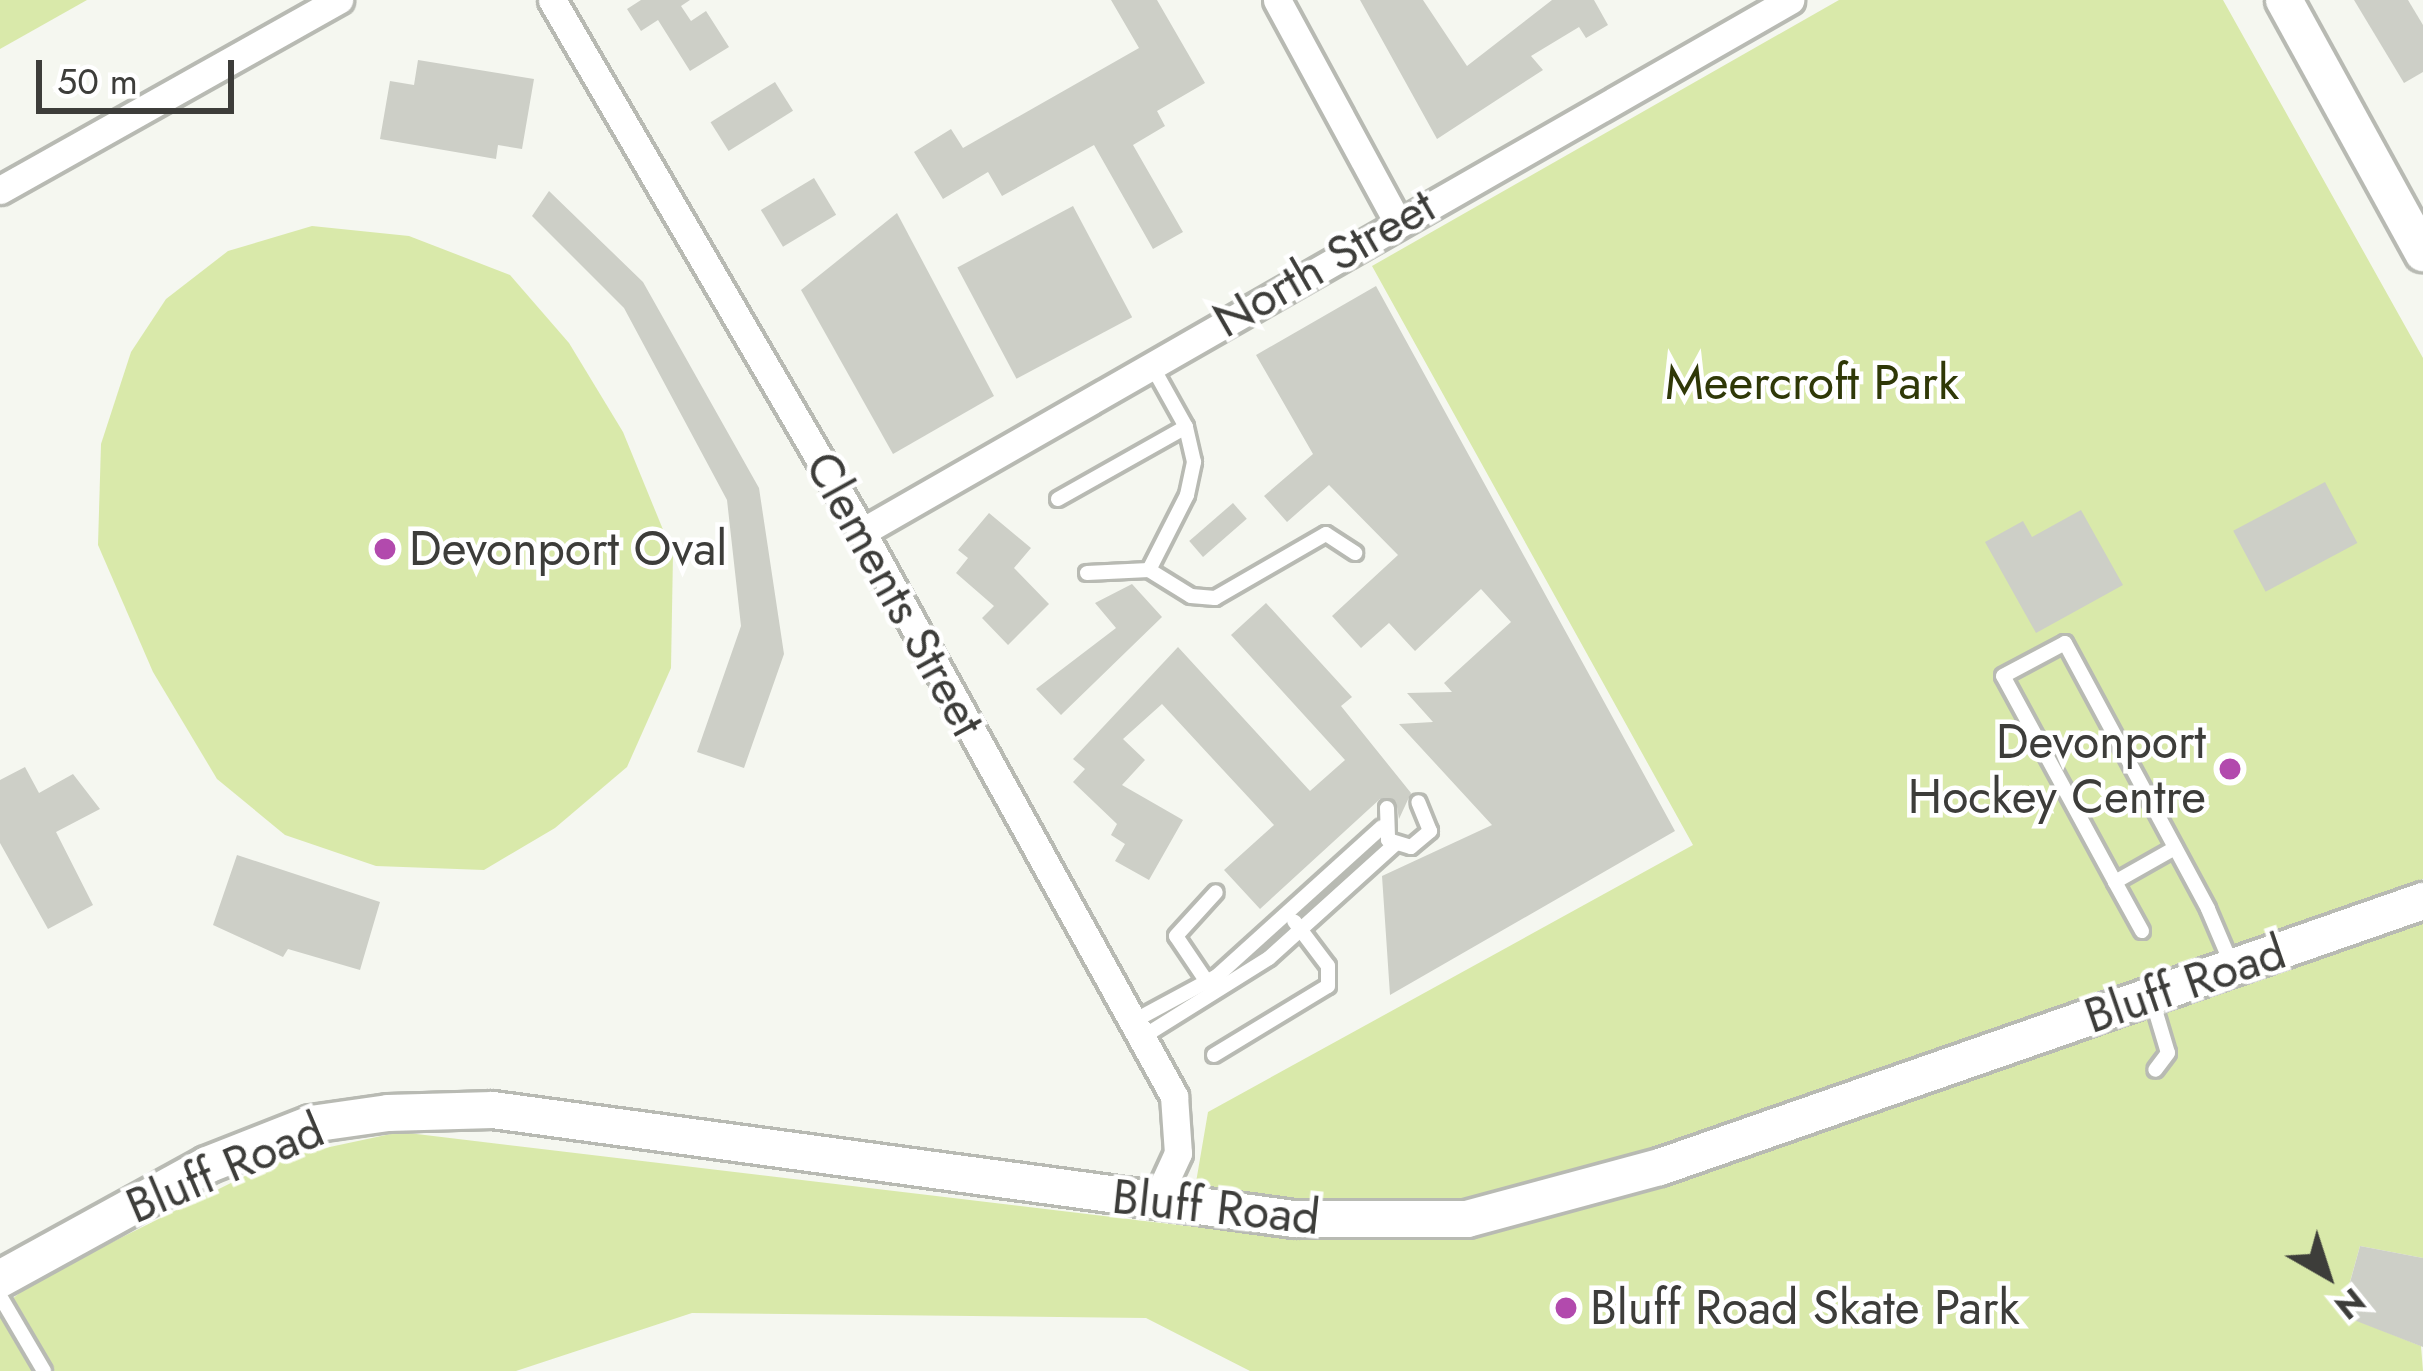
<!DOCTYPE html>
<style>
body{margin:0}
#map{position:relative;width:2423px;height:1371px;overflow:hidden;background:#f5f7f0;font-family:Jost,sans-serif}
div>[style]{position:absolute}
.green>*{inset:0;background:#d9e9aa}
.building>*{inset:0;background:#cdcfc7;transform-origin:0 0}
.roads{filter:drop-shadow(3px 0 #b8bab3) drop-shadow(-3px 0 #b8bab3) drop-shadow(0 3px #b8bab3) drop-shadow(0 -3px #b8bab3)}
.service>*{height:14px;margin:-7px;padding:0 7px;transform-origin:7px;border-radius:7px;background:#fff}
.minor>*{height:27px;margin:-13.5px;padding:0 13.5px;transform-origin:13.5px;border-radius:13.5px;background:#fff}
.tertiary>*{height:36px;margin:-18px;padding:0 18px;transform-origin:18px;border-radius:18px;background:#fff}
.dots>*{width:33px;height:33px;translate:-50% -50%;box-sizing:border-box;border:6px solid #fff;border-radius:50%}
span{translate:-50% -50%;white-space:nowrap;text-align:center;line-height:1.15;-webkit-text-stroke:9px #fff;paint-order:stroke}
.street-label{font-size:48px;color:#3d3d3a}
.park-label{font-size:48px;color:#2f3807}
.poi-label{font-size:48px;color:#3d3d3a}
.left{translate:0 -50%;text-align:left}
.right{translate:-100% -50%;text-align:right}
.north{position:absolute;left:2267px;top:1215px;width:120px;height:120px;-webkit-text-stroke:9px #fff;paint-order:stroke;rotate:141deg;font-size:33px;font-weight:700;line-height:48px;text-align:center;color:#3d3d3a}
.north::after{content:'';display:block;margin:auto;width:42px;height:54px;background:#3d3d3a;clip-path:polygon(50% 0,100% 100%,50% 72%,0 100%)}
.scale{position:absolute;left:36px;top:60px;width:198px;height:54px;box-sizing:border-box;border:6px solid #3d3d3a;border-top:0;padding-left:15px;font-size:36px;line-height:42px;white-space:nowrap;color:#3d3d3a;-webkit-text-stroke:9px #fff;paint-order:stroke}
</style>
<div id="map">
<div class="green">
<div style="clip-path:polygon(0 0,87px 0,0 49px)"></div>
<div style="clip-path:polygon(1839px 0,2223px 0,2423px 358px,2423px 879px,1471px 1216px,1194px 1194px,1208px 1112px,1693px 845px,1372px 266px)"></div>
<div style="clip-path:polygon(312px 226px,409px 236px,510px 275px,569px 343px,623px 432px,673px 554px,671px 668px,627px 767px,555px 828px,484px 870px,376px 866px,285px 835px,217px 779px,153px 672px,98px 545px,101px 444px,131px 352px,166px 299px,228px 251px)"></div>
<div style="clip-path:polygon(2423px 921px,2423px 1258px,2360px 1246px,2341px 1314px,2421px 1346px,2423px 1371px,1250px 1371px,1146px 1318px,692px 1313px,516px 1371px,0 1371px,0 1309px,34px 1281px,283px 1157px,400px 1132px,1187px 1226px,1457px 1240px)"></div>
</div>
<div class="building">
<div style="clip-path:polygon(641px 0,690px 0,681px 6px,691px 21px,706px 11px,729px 47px,690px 71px,658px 20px,641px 31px,627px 9px)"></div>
<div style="clip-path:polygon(1111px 0,1157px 0,1205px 83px,1157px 111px,1165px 126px,1133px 145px,1183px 232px,1153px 249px,1094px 145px,1002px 196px,988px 172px,943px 199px,914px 152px,951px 129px,963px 148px,1139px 48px)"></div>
<div style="clip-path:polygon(1360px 0,1423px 0,1467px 66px,1552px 0,1594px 0,1608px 25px,1586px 38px,1579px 27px,1531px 56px,1543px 70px,1437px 139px)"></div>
<div style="clip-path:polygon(2354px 0,2408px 0,2423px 25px,2423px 72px,2404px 83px)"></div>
<div style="clip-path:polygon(418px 60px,534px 79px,522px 149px,498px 145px,496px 159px,380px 139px,390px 81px,414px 85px)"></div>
<div style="left:775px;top:82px;width:34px;height:76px;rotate:58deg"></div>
<div style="left:814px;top:178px;width:43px;height:62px;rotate:59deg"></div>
<div style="clip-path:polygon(549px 191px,643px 282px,759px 488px,784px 654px,744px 768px,697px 752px,741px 626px,727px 500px,624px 308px,532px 216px)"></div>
<div style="left:1073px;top:206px;width:126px;height:131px;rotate:62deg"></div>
<div style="clip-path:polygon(897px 213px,994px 396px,893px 454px,801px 290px)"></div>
<div style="clip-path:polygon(1376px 286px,1675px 831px,1390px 995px,1382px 876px,1492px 825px,1399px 724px,1433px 722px,1407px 693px,1452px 692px,1444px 683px,1511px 622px,1481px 589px,1415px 651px,1389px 623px,1361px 648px,1332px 616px,1398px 555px,1329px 485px,1287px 522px,1264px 496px,1313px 454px,1256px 355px)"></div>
<div style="left:2325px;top:482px;width:69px;height:104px;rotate:62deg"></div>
<div style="left:1233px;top:503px;width:21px;height:58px;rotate:49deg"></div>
<div style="clip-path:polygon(2081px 510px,2123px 585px,2036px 633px,1985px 542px,2023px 521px,2032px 537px)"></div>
<div style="clip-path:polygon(989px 513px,1031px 548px,1014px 568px,1049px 604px,1008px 645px,982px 618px,994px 606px,956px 573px,968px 558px,958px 550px)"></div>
<div style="clip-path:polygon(1132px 584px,1162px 617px,1061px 715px,1036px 689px,1116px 628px,1095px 603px)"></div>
<div style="clip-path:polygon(1266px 603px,1352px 697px,1341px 706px,1411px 793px,1399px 819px,1396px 801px,1380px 799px,1260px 909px,1224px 870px,1274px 825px,1162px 704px,1123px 739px,1145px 760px,1122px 785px,1183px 820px,1149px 880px,1115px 861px,1125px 844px,1111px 835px,1117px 824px,1073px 782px,1085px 769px,1073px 759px,1178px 647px,1310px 791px,1345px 760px,1231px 635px)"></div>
<div style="clip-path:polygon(25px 767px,39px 793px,73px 774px,100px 809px,56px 832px,93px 905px,48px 929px,0 843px,0 780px)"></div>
<div style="clip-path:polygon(237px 855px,380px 902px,360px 970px,288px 949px,283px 957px,213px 925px)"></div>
<div style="clip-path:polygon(2360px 1246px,2423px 1258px,2423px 1347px,2341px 1315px)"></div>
</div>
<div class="roads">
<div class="service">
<div style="left:1058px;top:499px;width:147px;rotate:-29.4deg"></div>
<div style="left:1186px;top:427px;width:72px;rotate:-119.1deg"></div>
<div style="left:1149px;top:570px;width:49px;rotate:31.8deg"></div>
<div style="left:1191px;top:596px;width:24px;rotate:5deg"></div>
<div style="left:1215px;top:598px;width:128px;rotate:-30deg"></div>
<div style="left:1326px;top:534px;width:35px;rotate:33deg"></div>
<div style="left:1087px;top:573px;width:62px;rotate:-2.8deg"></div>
<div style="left:1149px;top:570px;width:84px;rotate:-63.1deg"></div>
<div style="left:1187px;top:495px;width:34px;rotate:-78deg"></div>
<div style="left:1194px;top:462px;width:36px;rotate:-103deg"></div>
<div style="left:1387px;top:808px;width:32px;rotate:88deg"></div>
<div style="left:1388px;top:840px;width:24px;rotate:17deg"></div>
<div style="left:1411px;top:847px;width:25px;rotate:-40deg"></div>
<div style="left:1430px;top:831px;width:31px;rotate:-112deg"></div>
<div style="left:2175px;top:848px;width:69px;rotate:150.5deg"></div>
<div style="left:2115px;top:882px;width:234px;rotate:-118.5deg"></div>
<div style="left:2003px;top:676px;width:70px;rotate:-28deg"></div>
<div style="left:2065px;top:643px;width:302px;rotate:61.7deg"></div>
<div style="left:2208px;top:909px;width:59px;rotate:66.9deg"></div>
<div style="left:2115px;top:882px;width:56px;rotate:61.1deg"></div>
<div style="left:1207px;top:982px;width:55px;rotate:-124deg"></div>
<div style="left:1176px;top:936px;width:59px;rotate:-47.7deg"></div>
<div style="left:2151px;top:996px;width:59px;rotate:73.4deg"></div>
<div style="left:2168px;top:1053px;width:21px;rotate:127deg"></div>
<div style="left:1132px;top:1022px;width:97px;rotate:-28.4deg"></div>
<div style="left:1217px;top:976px;width:222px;rotate:-42.1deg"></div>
<div style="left:1141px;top:1038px;width:151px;rotate:-32deg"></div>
<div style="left:1269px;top:958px;width:169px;rotate:-42.1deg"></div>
<div style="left:1214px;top:1055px;width:133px;rotate:-31.2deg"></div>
<div style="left:1328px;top:986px;width:20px;rotate:-90deg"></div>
<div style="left:1328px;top:966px;width:56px;rotate:-127.1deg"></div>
<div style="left:0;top:1296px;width:87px;rotate:59.6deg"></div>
</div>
<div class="minor">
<div style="left:552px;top:0;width:616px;rotate:59.77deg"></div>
<div style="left:862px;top:532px;width:645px;rotate:61.05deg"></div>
<div style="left:1174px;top:1096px;width:57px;rotate:86deg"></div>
<div style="left:1178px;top:1153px;width:55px;rotate:114.7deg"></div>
<div style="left:1277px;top:0;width:251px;rotate:61.5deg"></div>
<div style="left:0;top:190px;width:389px;rotate:-29.3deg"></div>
<div style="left:862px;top:532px;width:1070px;rotate:-29.82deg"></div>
</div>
<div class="tertiary">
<div style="left:2284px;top:0;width:289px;rotate:61.2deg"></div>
<div style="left:0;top:1279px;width:236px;rotate:-28.8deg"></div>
<div style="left:207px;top:1165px;width:112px;rotate:-21.5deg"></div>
<div style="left:311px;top:1124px;width:78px;rotate:-8.1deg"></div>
<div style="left:388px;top:1113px;width:105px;rotate:-1.6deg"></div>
<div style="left:493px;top:1110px;width:808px;rotate:7.75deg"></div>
<div style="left:1294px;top:1219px;width:173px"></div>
<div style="left:1467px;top:1219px;width:200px;rotate:-15.1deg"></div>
<div style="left:1660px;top:1167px;width:808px;rotate:-19.22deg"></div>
</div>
</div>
<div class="dots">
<div style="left:385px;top:549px;background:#b24aad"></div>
<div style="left:2230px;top:769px;background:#b24aad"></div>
<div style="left:1566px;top:1308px;background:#b24aad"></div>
</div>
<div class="street-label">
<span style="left:1324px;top:263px;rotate:-30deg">North Street</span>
<span style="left:895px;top:594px;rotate:61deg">Clements Street</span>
<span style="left:2185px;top:984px;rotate:-19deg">Bluff Road</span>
<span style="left:225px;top:1168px;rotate:-23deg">Bluff Road</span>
<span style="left:1216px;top:1207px;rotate:6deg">Bluff Road</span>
</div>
<div class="park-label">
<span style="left:1812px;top:383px">Meercroft Park</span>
</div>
<div class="poi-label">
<span class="left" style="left:409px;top:549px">Devonport Oval</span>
<span class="right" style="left:2206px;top:769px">Devonport<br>Hockey Centre</span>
<span class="left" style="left:1590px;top:1308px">Bluff Road Skate Park</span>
</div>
<div class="north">N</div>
<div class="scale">50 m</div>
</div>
